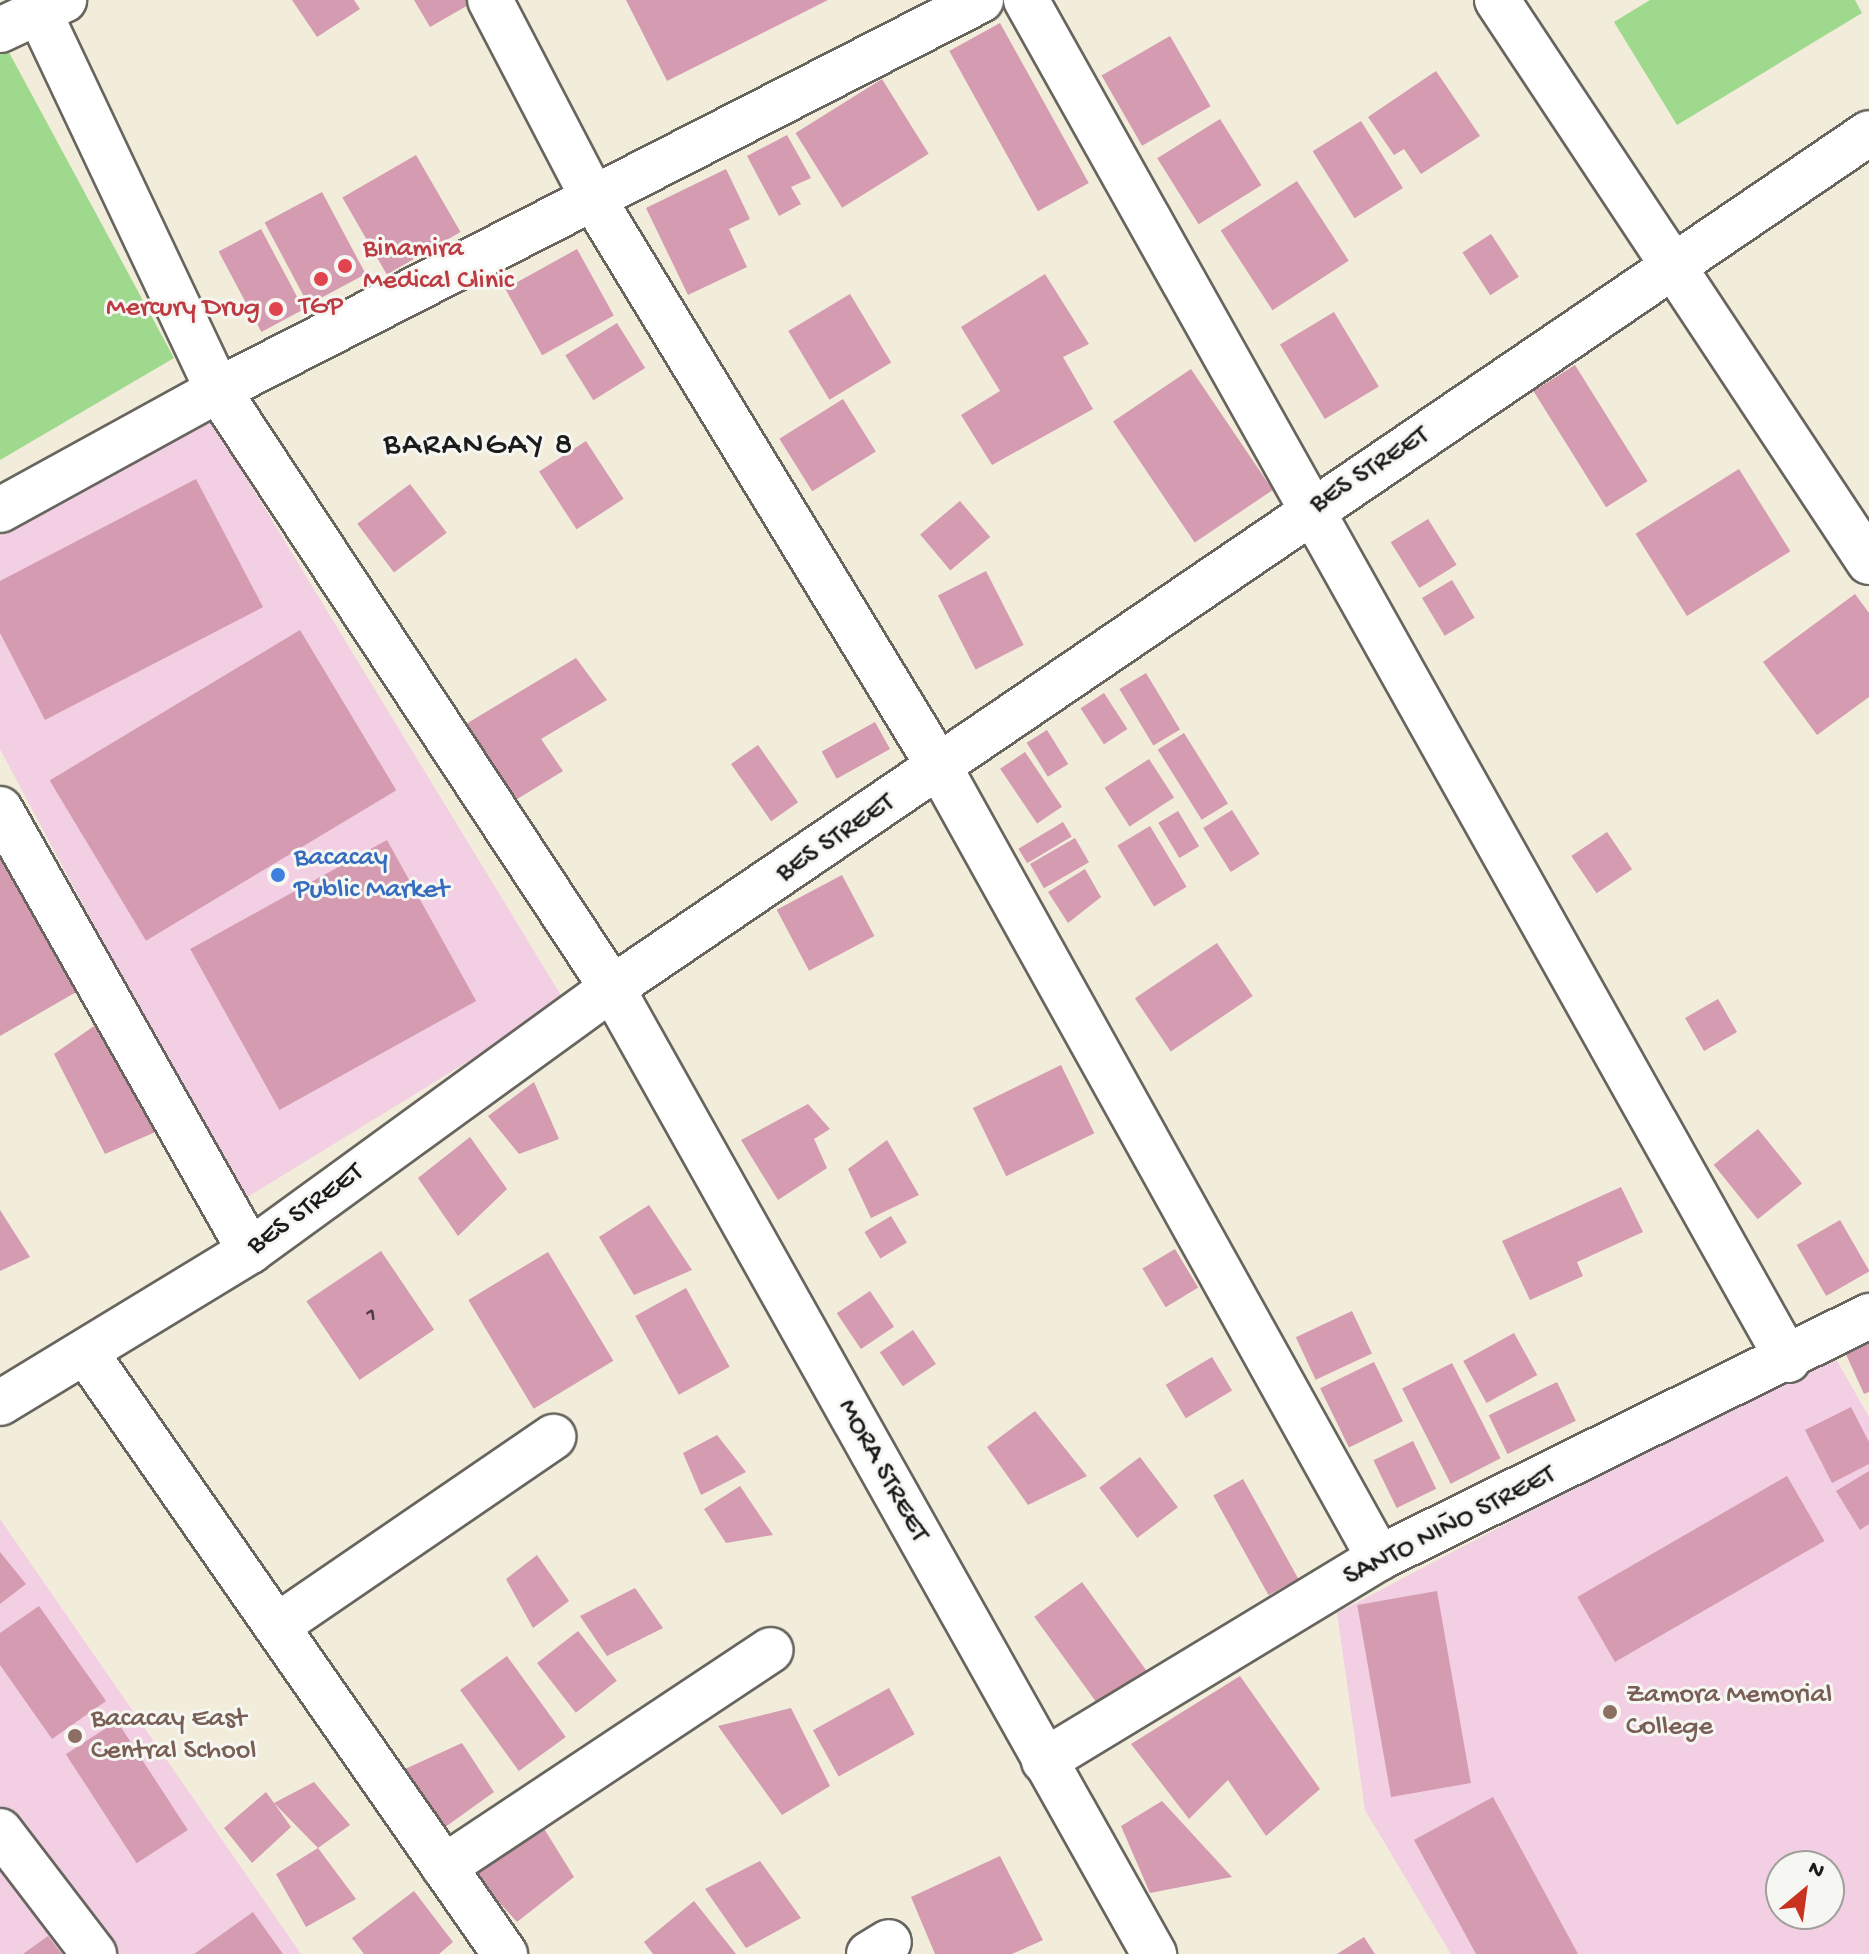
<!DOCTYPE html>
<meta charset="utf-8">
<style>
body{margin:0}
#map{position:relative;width:1869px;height:1954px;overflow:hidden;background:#f2ecda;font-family:"Gochi Hand",sans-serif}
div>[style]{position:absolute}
.built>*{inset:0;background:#f2cfe2}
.green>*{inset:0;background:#9ed98d}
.building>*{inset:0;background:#d49bb1;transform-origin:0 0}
.roads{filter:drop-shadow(2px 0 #67655e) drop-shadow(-2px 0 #67655e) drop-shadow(0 2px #67655e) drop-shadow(0 -2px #67655e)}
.minor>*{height:44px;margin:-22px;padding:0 22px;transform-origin:22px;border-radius:22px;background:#fff}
.dots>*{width:22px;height:22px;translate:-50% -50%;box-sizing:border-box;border:4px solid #f6f6f2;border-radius:50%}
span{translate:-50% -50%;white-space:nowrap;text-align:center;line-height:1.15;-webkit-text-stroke:6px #f6f6f2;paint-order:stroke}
.number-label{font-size:24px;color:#4a3c41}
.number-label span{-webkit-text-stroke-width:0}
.health-label{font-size:28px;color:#be3a42}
.left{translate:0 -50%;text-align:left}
.right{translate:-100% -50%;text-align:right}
.street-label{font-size:28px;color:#1c1c1c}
.shop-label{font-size:28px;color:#366cbe}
.education-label{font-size:28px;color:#785e54}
.quarter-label{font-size:32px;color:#1c1c1c;letter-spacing:2px}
.north{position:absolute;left:1765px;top:1850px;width:80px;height:80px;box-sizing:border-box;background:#f6f6f2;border:2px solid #9f9f9c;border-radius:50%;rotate:29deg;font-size:22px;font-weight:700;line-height:32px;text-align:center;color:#1c1c1c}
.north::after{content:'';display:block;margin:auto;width:28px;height:36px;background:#c8321e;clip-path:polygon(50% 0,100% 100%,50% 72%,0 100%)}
</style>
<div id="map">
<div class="built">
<div style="clip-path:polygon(211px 420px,565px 1002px,241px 1201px,0 749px,0 535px)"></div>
<div style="clip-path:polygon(evenodd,1832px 1352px,1869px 1417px,1869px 1954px,1451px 1954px,1365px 1810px,1337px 1613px,1832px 1352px,1781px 1866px,1829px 1866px,1829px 1914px,1781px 1914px,1781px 1866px)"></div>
<div style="clip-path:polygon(0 1519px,301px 1954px,0 1954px)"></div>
</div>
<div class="green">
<div style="clip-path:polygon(1650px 0,1855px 0,1862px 13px,1677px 125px,1614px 22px)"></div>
<div style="clip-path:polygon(5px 45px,174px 358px,0 460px,0 48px)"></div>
</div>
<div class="building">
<div style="clip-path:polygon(292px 0,354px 0,360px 9px,317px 37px)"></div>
<div style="clip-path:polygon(414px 0,477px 0,430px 27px)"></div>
<div style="clip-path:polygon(626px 0,828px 0,667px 81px)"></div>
<div style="left:1000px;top:23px;width:183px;height:58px;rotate:61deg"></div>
<div style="left:1170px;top:36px;width:81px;height:79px;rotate:60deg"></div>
<div style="clip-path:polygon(1436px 71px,1480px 136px,1421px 174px,1404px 149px,1394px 155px,1368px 117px)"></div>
<div style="left:882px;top:79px;width:88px;height:102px;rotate:58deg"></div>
<div style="left:1220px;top:119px;width:78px;height:74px;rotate:58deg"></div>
<div style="left:1361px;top:121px;width:79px;height:57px;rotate:58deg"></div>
<div style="clip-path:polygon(787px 135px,811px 178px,791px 187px,801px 204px,779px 216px,747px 156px)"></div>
<div style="left:416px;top:155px;width:89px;height:85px;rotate:60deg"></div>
<div style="clip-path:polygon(726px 169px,750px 219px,729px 229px,747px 267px,688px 295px,646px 208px)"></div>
<div style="left:1297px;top:181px;width:95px;height:91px;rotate:57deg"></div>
<div style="left:322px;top:192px;width:93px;height:65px;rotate:62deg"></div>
<div style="left:261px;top:229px;width:91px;height:48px;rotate:62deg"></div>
<div style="left:1491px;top:234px;width:51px;height:34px;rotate:57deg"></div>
<div style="left:577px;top:249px;width:76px;height:82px;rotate:61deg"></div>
<div style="clip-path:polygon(1045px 274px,1089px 344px,1063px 357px,1093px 409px,992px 465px,961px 415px,1000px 391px,961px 327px)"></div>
<div style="left:850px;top:294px;width:80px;height:72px;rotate:59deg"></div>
<div style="left:1334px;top:312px;width:87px;height:63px;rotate:59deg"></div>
<div style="left:617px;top:323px;width:53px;height:61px;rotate:58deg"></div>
<div style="left:1575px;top:365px;width:137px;height:49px;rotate:58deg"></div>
<div style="left:1191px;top:369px;width:146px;height:94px;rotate:56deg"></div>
<div style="left:843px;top:399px;width:62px;height:75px;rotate:58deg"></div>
<div style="left:586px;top:441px;width:69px;height:56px;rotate:57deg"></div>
<div style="left:1739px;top:469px;width:97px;height:122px;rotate:58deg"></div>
<div style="clip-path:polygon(196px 479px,263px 607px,45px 720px,0 633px,0 581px)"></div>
<div style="left:410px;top:484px;width:61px;height:66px;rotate:53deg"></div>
<div style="left:960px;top:501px;width:47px;height:52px;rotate:50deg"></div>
<div style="left:1428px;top:519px;width:54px;height:44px;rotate:58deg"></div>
<div style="left:986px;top:571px;width:83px;height:54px;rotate:63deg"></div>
<div style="left:1452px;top:580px;width:44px;height:35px;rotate:59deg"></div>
<div style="clip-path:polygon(1855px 594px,1869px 613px,1869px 697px,1817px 735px,1763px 662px)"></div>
<div style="left:300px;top:630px;width:187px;height:292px;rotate:59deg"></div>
<div style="clip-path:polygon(576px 658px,607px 700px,541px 739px,563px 771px,514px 801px,466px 724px)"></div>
<div style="left:1146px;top:673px;width:66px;height:31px;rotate:59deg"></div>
<div style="left:1104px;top:693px;width:43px;height:28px;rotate:57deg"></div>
<div style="left:875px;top:722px;width:31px;height:61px;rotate:61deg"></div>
<div style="left:1047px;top:730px;width:40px;height:24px;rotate:58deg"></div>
<div style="left:1184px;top:733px;width:83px;height:31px;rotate:58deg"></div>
<div style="left:758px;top:745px;width:70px;height:33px;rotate:55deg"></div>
<div style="left:1025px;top:752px;width:66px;height:30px;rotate:56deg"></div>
<div style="left:1149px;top:759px;width:46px;height:53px;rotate:57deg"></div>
<div style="left:1232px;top:810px;width:52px;height:34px;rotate:58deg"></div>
<div style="left:1178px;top:811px;width:41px;height:23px;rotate:59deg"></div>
<div style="left:1063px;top:822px;width:17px;height:52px;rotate:59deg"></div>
<div style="left:1150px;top:826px;width:71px;height:38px;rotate:59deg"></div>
<div style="left:1607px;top:832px;width:45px;height:43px;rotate:56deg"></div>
<div style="left:1075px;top:838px;width:28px;height:52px;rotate:60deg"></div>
<div style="left:387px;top:840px;width:184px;height:225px;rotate:61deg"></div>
<div style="clip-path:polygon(0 853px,78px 991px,0 1036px)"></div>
<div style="clip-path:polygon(1085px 869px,1101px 897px,1068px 923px,1048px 892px)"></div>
<div style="left:842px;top:875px;width:69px;height:74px;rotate:62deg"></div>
<div style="left:1217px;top:943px;width:64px;height:99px;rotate:56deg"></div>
<div style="left:1718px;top:999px;width:38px;height:38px;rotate:60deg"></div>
<div style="clip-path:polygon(94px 1026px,160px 1130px,105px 1154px,54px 1054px)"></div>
<div style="left:1061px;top:1065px;width:76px;height:98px;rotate:64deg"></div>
<div style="clip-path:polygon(534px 1082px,559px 1139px,519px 1154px,488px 1116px)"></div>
<div style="clip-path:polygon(808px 1104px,830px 1129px,814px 1139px,827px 1168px,778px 1200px,741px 1140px)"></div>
<div style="left:1758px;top:1129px;width:70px;height:57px;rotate:51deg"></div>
<div style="clip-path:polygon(470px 1137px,507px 1189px,458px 1236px,418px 1178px)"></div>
<div style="clip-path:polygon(887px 1140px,919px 1195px,871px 1218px,848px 1169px)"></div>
<div style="clip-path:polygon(1621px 1187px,1643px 1232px,1577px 1262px,1583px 1276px,1530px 1300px,1502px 1241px)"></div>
<div style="clip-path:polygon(649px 1205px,692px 1270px,634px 1295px,599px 1237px)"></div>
<div style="clip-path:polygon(0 1210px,30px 1257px,0 1271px)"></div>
<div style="left:891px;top:1216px;width:31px;height:31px;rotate:59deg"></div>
<div style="left:1840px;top:1220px;width:59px;height:50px;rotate:60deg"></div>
<div style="left:1175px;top:1249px;width:45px;height:38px;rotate:59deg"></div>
<div style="left:381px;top:1251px;width:95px;height:90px;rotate:56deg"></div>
<div style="left:548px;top:1252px;width:127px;height:93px;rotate:59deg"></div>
<div style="left:686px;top:1288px;width:90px;height:58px;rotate:61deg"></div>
<div style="left:870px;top:1291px;width:43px;height:40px;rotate:56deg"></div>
<div style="left:1352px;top:1311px;width:47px;height:62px;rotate:65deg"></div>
<div style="clip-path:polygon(1869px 1328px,1869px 1392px,1864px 1394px,1840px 1341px)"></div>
<div style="left:913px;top:1330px;width:41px;height:40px;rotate:56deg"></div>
<div style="left:1514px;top:1333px;width:48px;height:58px;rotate:61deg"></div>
<div style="left:1212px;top:1357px;width:39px;height:54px;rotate:59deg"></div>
<div style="left:1374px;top:1362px;width:66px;height:60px;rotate:64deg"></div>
<div style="left:1452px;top:1363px;width:107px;height:56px;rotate:63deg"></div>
<div style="left:1557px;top:1382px;width:43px;height:76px;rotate:64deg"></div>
<div style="clip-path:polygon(1851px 1407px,1869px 1442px,1869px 1464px,1832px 1483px,1805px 1430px)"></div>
<div style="clip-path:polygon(1035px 1411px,1087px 1476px,1028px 1505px,987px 1447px)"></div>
<div style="clip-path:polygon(717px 1435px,746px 1472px,701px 1495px,683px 1453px)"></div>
<div style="left:1413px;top:1441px;width:53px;height:44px;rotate:64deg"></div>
<div style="left:1140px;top:1457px;width:63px;height:51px;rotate:53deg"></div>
<div style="clip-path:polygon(1869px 1471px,1869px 1524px,1860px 1530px,1836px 1491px)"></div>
<div style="left:1787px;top:1476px;width:75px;height:242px;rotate:60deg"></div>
<div style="left:1243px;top:1479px;width:114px;height:34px;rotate:61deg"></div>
<div style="clip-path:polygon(740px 1486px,773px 1535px,726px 1543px,704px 1509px)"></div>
<div style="clip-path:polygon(0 1552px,26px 1584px,0 1604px)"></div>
<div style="clip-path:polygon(537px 1555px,569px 1601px,533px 1628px,506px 1579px)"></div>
<div style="left:1082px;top:1582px;width:115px;height:59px;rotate:54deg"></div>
<div style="clip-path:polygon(635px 1588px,663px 1628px,607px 1656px,580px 1616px)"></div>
<div style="left:1437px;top:1591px;width:195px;height:81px;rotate:80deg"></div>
<div style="clip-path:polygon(39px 1606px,106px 1701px,52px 1739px,0 1665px,0 1633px)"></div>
<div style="left:578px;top:1631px;width:63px;height:52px;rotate:52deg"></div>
<div style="left:507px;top:1656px;width:100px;height:58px;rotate:54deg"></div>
<div style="clip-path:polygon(1240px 1676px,1320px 1789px,1266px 1836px,1228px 1780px,1189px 1819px,1131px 1744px)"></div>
<div style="left:889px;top:1688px;width:53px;height:87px;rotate:61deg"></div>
<div style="clip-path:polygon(791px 1708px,830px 1786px,782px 1815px,718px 1726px)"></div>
<div style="left:117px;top:1721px;width:130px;height:61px;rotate:57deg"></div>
<div style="clip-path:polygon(462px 1743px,494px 1792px,441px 1830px,405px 1769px)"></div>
<div style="clip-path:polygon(314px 1782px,350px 1825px,318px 1848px,356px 1899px,306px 1927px,276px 1874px,318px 1848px,274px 1803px,291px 1827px,252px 1863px,224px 1828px,266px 1792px,274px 1803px)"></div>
<div style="clip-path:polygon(1493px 1797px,1578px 1954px,1476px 1954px,1414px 1840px)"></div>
<div style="clip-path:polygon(1162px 1801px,1232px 1877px,1150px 1893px,1121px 1826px)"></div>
<div style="clip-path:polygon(543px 1827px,574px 1877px,517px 1922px,472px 1872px)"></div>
<div style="clip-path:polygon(1000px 1856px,1043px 1940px,1012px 1954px,935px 1954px,911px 1897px)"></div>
<div style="clip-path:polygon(760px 1861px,801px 1918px,746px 1948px,705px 1889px)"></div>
<div style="clip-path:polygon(414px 1891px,453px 1942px,439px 1954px,364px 1954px,352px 1938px)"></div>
<div style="clip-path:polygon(694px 1901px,736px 1954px,653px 1954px,644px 1942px)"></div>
<div style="clip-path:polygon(253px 1912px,283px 1954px,194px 1954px)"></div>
<div style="clip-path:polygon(48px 1936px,62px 1954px,23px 1954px)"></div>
<div style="clip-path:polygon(1364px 1937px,1375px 1954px,1337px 1954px)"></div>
</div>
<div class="roads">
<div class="minor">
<div style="left:490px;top:0;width:225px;rotate:62.5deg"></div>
<div style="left:594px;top:200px;width:667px;rotate:58.67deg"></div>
<div style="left:941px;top:770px;width:902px;rotate:60.93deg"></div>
<div style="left:1026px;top:0;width:1559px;rotate:60.74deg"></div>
<div style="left:1497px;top:0;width:674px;rotate:56.5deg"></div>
<div style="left:39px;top:12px;width:418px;rotate:64.7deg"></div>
<div style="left:218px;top:390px;width:716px;rotate:56.62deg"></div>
<div style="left:612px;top:988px;width:1108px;rotate:60.7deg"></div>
<div style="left:0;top:30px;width:71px;rotate:-25.1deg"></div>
<div style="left:0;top:510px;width:249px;rotate:-28.8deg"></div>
<div style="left:218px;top:390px;width:857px;rotate:-27.07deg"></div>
<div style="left:0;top:809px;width:508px;rotate:60.51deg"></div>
<div style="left:86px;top:1353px;width:733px;rotate:55.12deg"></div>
<div style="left:0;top:1403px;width:293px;rotate:-31.3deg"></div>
<div style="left:250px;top:1251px;width:447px;rotate:-36deg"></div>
<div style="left:612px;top:988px;width:1520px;rotate:-34.22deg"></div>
<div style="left:277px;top:1626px;width:335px;rotate:-34.4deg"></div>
<div style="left:1044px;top:1761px;width:392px;rotate:-31.2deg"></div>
<div style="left:1379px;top:1558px;width:547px;rotate:-26.28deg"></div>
<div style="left:0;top:1831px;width:155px;rotate:52.6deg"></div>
<div style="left:444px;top:1867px;width:392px;rotate:-33.6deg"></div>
<div style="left:869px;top:1954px;width:23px;rotate:-31deg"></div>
</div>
</div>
<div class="dots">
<div style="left:345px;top:266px;background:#e0444e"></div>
<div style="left:321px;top:279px;background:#e0444e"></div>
<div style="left:276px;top:309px;background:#e0444e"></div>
<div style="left:278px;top:875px;background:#3f7fe0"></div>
<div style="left:1610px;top:1712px;background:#8d6e63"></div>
<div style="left:75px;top:1736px;background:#8d6e63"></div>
</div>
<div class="number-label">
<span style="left:371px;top:1316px">1</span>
</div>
<div class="health-label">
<span class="left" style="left:363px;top:266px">Binamira<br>Medical Clinic</span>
<span style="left:321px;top:308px">TGP</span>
<span class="right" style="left:260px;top:309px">Mercury Drug</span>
</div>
<div class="street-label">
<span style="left:1370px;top:471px;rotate:-33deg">BES STREET</span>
<span style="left:836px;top:839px;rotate:-34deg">BES STREET</span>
<span style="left:306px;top:1210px;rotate:-36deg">BES STREET</span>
<span style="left:882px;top:1471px;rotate:61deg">MORA STREET</span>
<span style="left:1450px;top:1527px;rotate:-27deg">SANTO NIÑO STREET</span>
</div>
<div class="shop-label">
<span class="left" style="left:294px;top:875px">Bacacay<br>Public Market</span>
</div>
<div class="education-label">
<span class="left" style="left:1626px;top:1712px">Zamora Memorial<br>College</span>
<span class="left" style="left:91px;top:1736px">Bacacay East<br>Central School</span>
</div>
<div class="quarter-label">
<span style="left:479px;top:446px">BARANGAY 8</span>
</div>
<div class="north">N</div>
</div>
